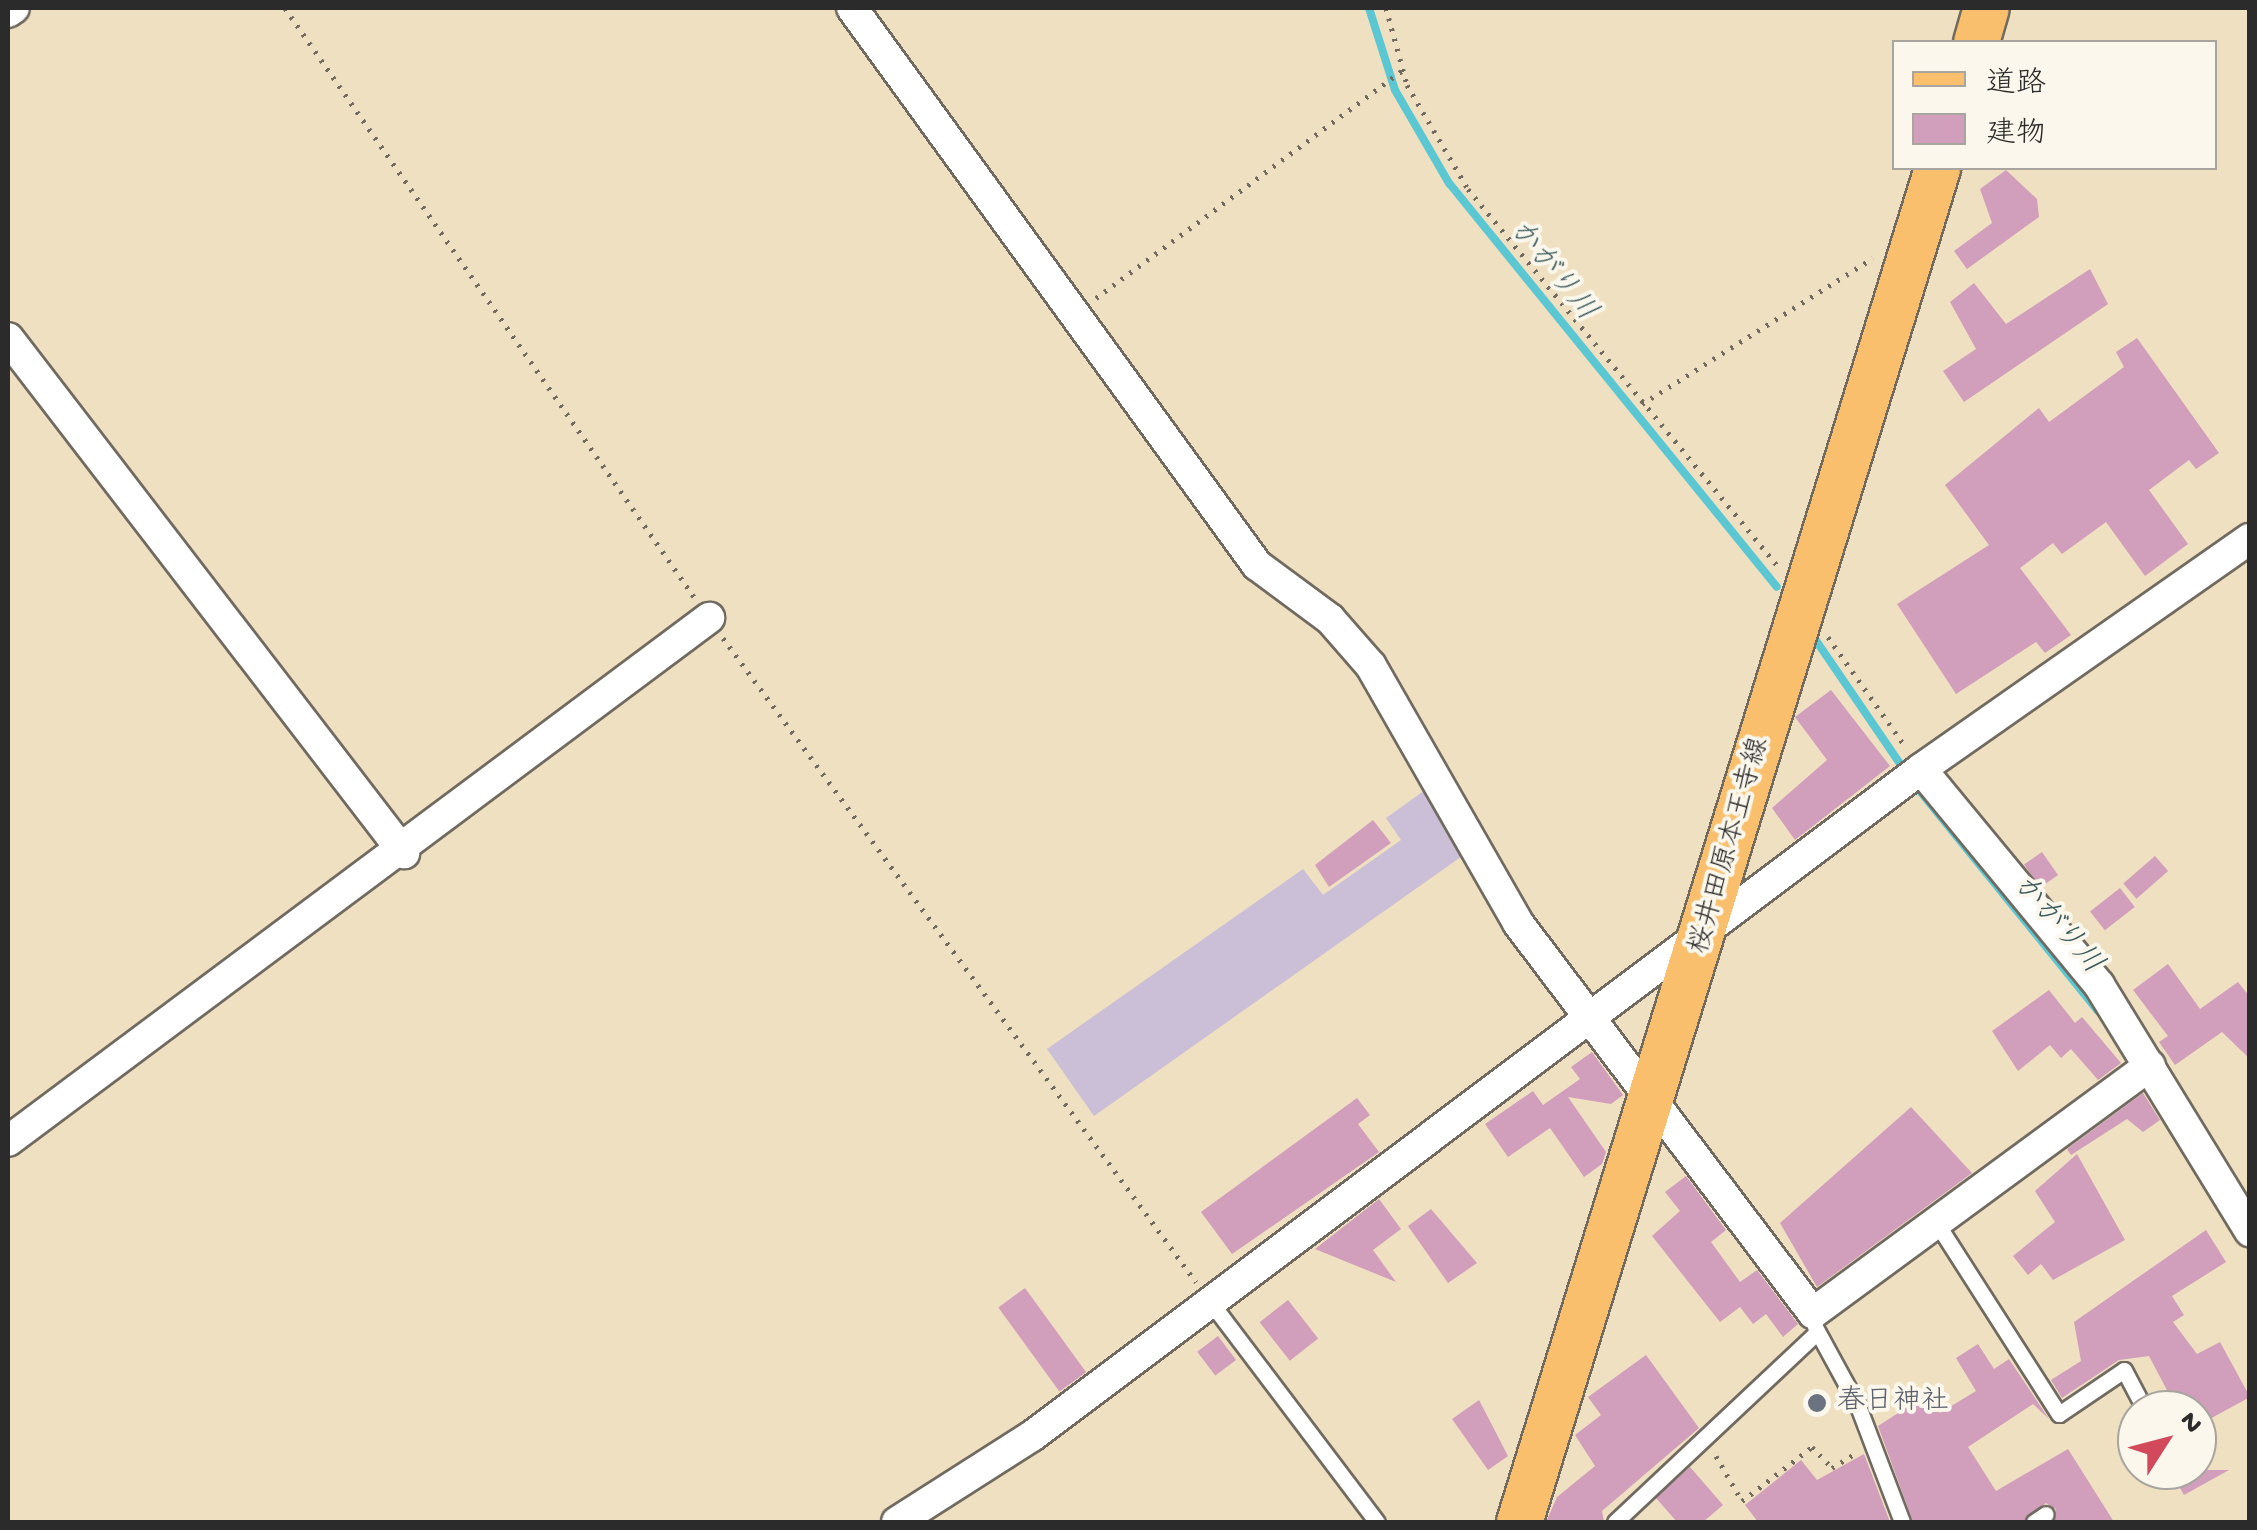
<!DOCTYPE html>
<meta charset="utf-8">
<style>
body{margin:0}
#map{position:relative;width:2257px;height:1530px;overflow:hidden;background:#efe0c1;font-family:"Gochi Hand","Klee One",sans-serif}
div>[style]{position:absolute}
.industrial>*{inset:0;background:#cabfd6}
.stream>*{height:8px;margin:-4px;padding:0 4px;transform-origin:4px;border-radius:4px;background:#5bc7d2}
.building>*{inset:0;background:#d19ebb;transform-origin:0 0}
.path>*{height:5px;margin-top:-2.5px;transform-origin:0;background:repeating-linear-gradient(90deg,#706a60 0 2.5px,transparent 0 10.5px)}
.roads{filter:drop-shadow(2px 0 #706a60) drop-shadow(-2px 0 #706a60) drop-shadow(0 2px #706a60) drop-shadow(0 -2px #706a60)}
.lane>*{height:15px;margin:-7.5px;padding:0 7.5px;transform-origin:7.5px;border-radius:7.5px;background:#fff}
.street>*{height:30px;margin:-15px;padding:0 15px;transform-origin:15px;border-radius:15px;background:#fff}
.primary>*{height:45px;margin:-22.5px;padding:0 22.5px;transform-origin:22.5px;border-radius:22.5px;background:#f9bf6d}
.dots>*{width:28px;height:28px;translate:-50% -50%;box-sizing:border-box;border:5px solid #fbf7ec;border-radius:50%}
span{translate:-50% -50%;white-space:nowrap;text-align:center;line-height:1.15;-webkit-text-stroke:8px #fbf7ec;paint-order:stroke}
.street-label{font-size:28px;color:#2b2b2b}
.worship-label{font-size:28px;color:#5b616d}
.left{translate:0 -50%;text-align:left}
.water-label{font-size:30px;color:#395a5d;font-style:italic}
.frame{position:absolute;inset:0;border:10px solid #2b2b2b;pointer-events:none}
.legend{position:absolute;left:1892px;top:40px;width:325px;height:130px;box-sizing:border-box;background:#fbf7ec;border:2px solid #a8a59f;margin:0;padding:12px 18px;list-style:none;font-size:30px;color:#2b2b2b}
.legend li{display:flex;align-items:center;gap:20px;height:50px}
.legend b{width:50px;border:2px solid #a8a59f}
.north{position:absolute;left:2117px;top:1390px;width:100px;height:100px;box-sizing:border-box;background:#fbf7ec;border:2px solid #a8a59f;border-radius:50%;rotate:54deg;font-size:28px;font-weight:700;line-height:40px;text-align:center;color:#2b2b2b}
.north::after{content:'';display:block;margin:auto;width:35px;height:45px;background:#d1495b;clip-path:polygon(50% 0,100% 100%,50% 72%,0 100%)}
</style>
<div id="map">
<div class="industrial">
<div style="clip-path:polygon(1432px 785px,1475px 847px,1094px 1116px,1047px 1049px,1303px 869px,1323px 895px,1401px 840px,1386px 818px)"></div>
</div>
<div class="stream">
<div style="left:1369px;top:8px;width:86px;rotate:72.4deg"></div>
<div style="left:1395px;top:90px;width:108px;rotate:59.9deg"></div>
<div style="left:1449px;top:183px;width:520px;rotate:50.93deg"></div>
<div style="left:1815px;top:639px;width:163px;rotate:55.7deg"></div>
<div style="left:1915px;top:785px;width:291px;rotate:51deg"></div>
</div>
<div class="building">
<div style="clip-path:polygon(2006px 170px,2037px 199px,2039px 217px,1967px 269px,1954px 251px,1992px 223px,1980px 189px)"></div>
<div style="clip-path:polygon(2090px 269px,2108px 304px,1964px 402px,1943px 371px,1976px 349px,1950px 302px,1974px 283px,2006px 324px)"></div>
<div style="clip-path:polygon(2137px 338px,2219px 453px,2196px 469px,2189px 460px,2149px 490px,2188px 544px,2145px 576px,2106px 522px,2062px 554px,2053px 543px,2020px 568px,2071px 635px,2045px 653px,2036px 642px,1956px 694px,1897px 604px,1989px 545px,1945px 485px,2039px 408px,2049px 422px,2124px 367px,2116px 352px)"></div>
<div style="clip-path:polygon(1831px 690px,1890px 766px,1795px 840px,1772px 808px,1827px 760px,1795px 717px)"></div>
<div style="clip-path:polygon(1373px 820px,1391px 843px,1329px 887px,1315px 865px)"></div>
<div style="left:2042px;top:852px;width:28px;height:22px;rotate:55deg"></div>
<div style="left:2155px;top:856px;width:20px;height:42px;rotate:49deg"></div>
<div style="left:2120px;top:888px;width:24px;height:38px;rotate:52deg"></div>
<div style="clip-path:polygon(2168px 964px,2200px 1009px,2238px 982px,2250px 997px,2250px 1059px,2222px 1032px,2175px 1065px,2159px 1042px,2168px 1036px,2133px 990px)"></div>
<div style="clip-path:polygon(2049px 990px,2075px 1023px,2082px 1017px,2121px 1063px,2098px 1080px,2071px 1049px,2061px 1058px,2050px 1045px,2018px 1071px,1992px 1031px)"></div>
<div style="clip-path:polygon(1592px 1052px,1623px 1095px,1611px 1104px,1568px 1097px,1606px 1152px,1602px 1164px,1584px 1177px,1550px 1128px,1508px 1157px,1485px 1124px,1533px 1091px,1543px 1105px,1580px 1079px,1571px 1067px)"></div>
<div style="clip-path:polygon(2143px 1093px,2160px 1120px,2143px 1132px,2127px 1119px,2071px 1155px,2067px 1149px)"></div>
<div style="clip-path:polygon(1357px 1098px,1370px 1115px,1358px 1124px,1379px 1152px,1232px 1254px,1201px 1212px)"></div>
<div style="clip-path:polygon(1911px 1107px,1972px 1173px,1817px 1287px,1780px 1223px)"></div>
<div style="clip-path:polygon(2077px 1154px,2125px 1240px,2053px 1280px,2041px 1264px,2028px 1275px,2013px 1256px,2055px 1222px,2035px 1191px)"></div>
<div style="clip-path:polygon(1686px 1176px,1726px 1230px,1711px 1242px,1740px 1282px,1757px 1270px,1798px 1324px,1783px 1337px,1766px 1314px,1753px 1324px,1740px 1307px,1720px 1322px,1652px 1236px,1680px 1211px,1665px 1192px)"></div>
<div style="clip-path:polygon(1379px 1199px,1401px 1229px,1373px 1250px,1396px 1282px,1315px 1249px)"></div>
<div style="clip-path:polygon(1431px 1209px,1477px 1263px,1448px 1283px,1408px 1226px)"></div>
<div style="clip-path:polygon(2206px 1230px,2226px 1262px,2172px 1296px,2184px 1315px,2173px 1322px,2197px 1354px,2220px 1342px,2250px 1397px,2197px 1426px,2197px 1410px,2156px 1410px,2153px 1401px,2168px 1392px,2149px 1356px,2119px 1360px,2062px 1398px,2051px 1380px,2081px 1361px,2074px 1322px)"></div>
<div style="left:1025px;top:1288px;width:104px;height:33px;rotate:54deg"></div>
<div style="left:1288px;top:1300px;width:49px;height:36px;rotate:52deg"></div>
<div style="left:1218px;top:1336px;width:30px;height:26px;rotate:53deg"></div>
<div style="clip-path:polygon(1978px 1344px,1994px 1369px,2009px 1359px,2049px 1419px,2033px 1404px,1968px 1447px,1996px 1491px,2068px 1449px,2114px 1522px,2053px 1522px,2056px 1509px,2046px 1503px,2023px 1522px,1913px 1522px,1878px 1426px,1928px 1394px,1940px 1413px,1976px 1391px,1956px 1358px)"></div>
<div style="clip-path:polygon(1646px 1355px,1699px 1428px,1602px 1511px,1604px 1522px,1546px 1522px,1557px 1497px,1595px 1466px,1575px 1435px,1601px 1415px,1588px 1397px)"></div>
<div style="clip-path:polygon(1479px 1400px,1508px 1456px,1488px 1470px,1452px 1419px)"></div>
<div style="clip-path:polygon(1864px 1454px,1890px 1522px,1758px 1522px,1745px 1505px,1801px 1460px,1817px 1480px)"></div>
<div style="clip-path:polygon(1690px 1467px,1723px 1505px,1703px 1522px,1677px 1522px,1656px 1498px)"></div>
<div style="clip-path:polygon(2170px 1470px,2229px 1470px,2184px 1495px)"></div>
</div>
<div class="path">
<div style="left:285px;top:8px;width:717px;rotate:55.22deg"></div>
<div style="left:1386px;top:8px;width:80px;rotate:74.7deg"></div>
<div style="left:1407px;top:85px;width:121px;rotate:59.6deg"></div>
<div style="left:1468px;top:189px;width:489px;rotate:50.6deg"></div>
<div style="left:1096px;top:298px;width:386px;rotate:-36.6deg"></div>
<div style="left:1642px;top:404px;width:273px;rotate:-32.3deg"></div>
<div style="left:1828px;top:637px;width:133px;rotate:54.8deg"></div>
<div style="left:723px;top:638px;width:799px;rotate:53.7deg"></div>
<div style="left:1716px;top:1456px;width:52px;rotate:60deg"></div>
<div style="left:1742px;top:1501px;width:88px;rotate:-37.6deg"></div>
<div style="left:1812px;top:1447px;width:29px;rotate:46deg"></div>
<div style="left:1832px;top:1468px;width:26px;rotate:-32deg"></div>
</div>
<div class="roads">
<div class="lane">
<div style="left:1936px;top:1222px;width:228px;rotate:57.4deg"></div>
<div style="left:2059px;top:1414px;width:78px;rotate:-34.1deg"></div>
<div style="left:2124px;top:1370px;width:45px;rotate:62.3deg"></div>
<div style="left:1209px;top:1300px;width:278px;rotate:52.9deg"></div>
<div style="left:1815px;top:1327px;width:90px;rotate:61.4deg"></div>
<div style="left:1858px;top:1406px;width:124px;rotate:69.2deg"></div>
<div style="left:1615px;top:1522px;width:276px;rotate:-43.2deg"></div>
<div style="left:2034px;top:1522px;width:14px;rotate:-34deg"></div>
</div>
<div class="street">
<div style="left:852px;top:8px;width:689px;rotate:53.98deg"></div>
<div style="left:1257px;top:565px;width:91px;rotate:36.5deg"></div>
<div style="left:1330px;top:619px;width:62px;rotate:48.9deg"></div>
<div style="left:1371px;top:666px;width:296px;rotate:60.2deg"></div>
<div style="left:1518px;top:923px;width:489px;rotate:52.9deg"></div>
<div style="left:1813px;top:1313px;width:418px;rotate:-36.3deg"></div>
<div style="left:8px;top:12px;width:7px;rotate:-34deg"></div>
<div style="left:8px;top:338px;width:650px;rotate:52.44deg"></div>
<div style="left:1921px;top:769px;width:280px;rotate:50.5deg"></div>
<div style="left:2099px;top:985px;width:289px;rotate:58.5deg"></div>
<div style="left:8px;top:1141px;width:875px;rotate:-36.73deg"></div>
<div style="left:897px;top:1522px;width:160px;rotate:-32.5deg"></div>
<div style="left:1032px;top:1436px;width:1111px;rotate:-36.88deg"></div>
<div style="left:1921px;top:769px;width:401px;rotate:-35deg"></div>
</div>
<div class="primary">
<div style="left:1976px;top:42px;width:35px;rotate:-74deg"></div>
<div style="left:1519px;top:1522px;width:1417px;rotate:-72.84deg"></div>
</div>
</div>
<div class="dots">
<div style="left:1817px;top:1403px;background:#6b7280"></div>
</div>
<div class="street-label">
<span style="left:1731px;top:846px;rotate:-74deg">桜井田原本王寺線</span>
</div>
<div class="worship-label">
<span class="left" style="left:1837px;top:1403px">春日神社</span>
</div>
<div class="water-label">
<span style="left:1551px;top:272px;rotate:51deg">かがり川</span>
<span style="left:2056px;top:926px;rotate:49deg">かがり川</span>
</div>
<div class="frame"></div>
<ul class="legend">
<li><b style="height:12px;background:#f9bf6d"></b>道路</li>
<li><b style="height:28px;background:#d19ebb"></b>建物</li>
</ul>
<div class="north">N</div>
</div>
